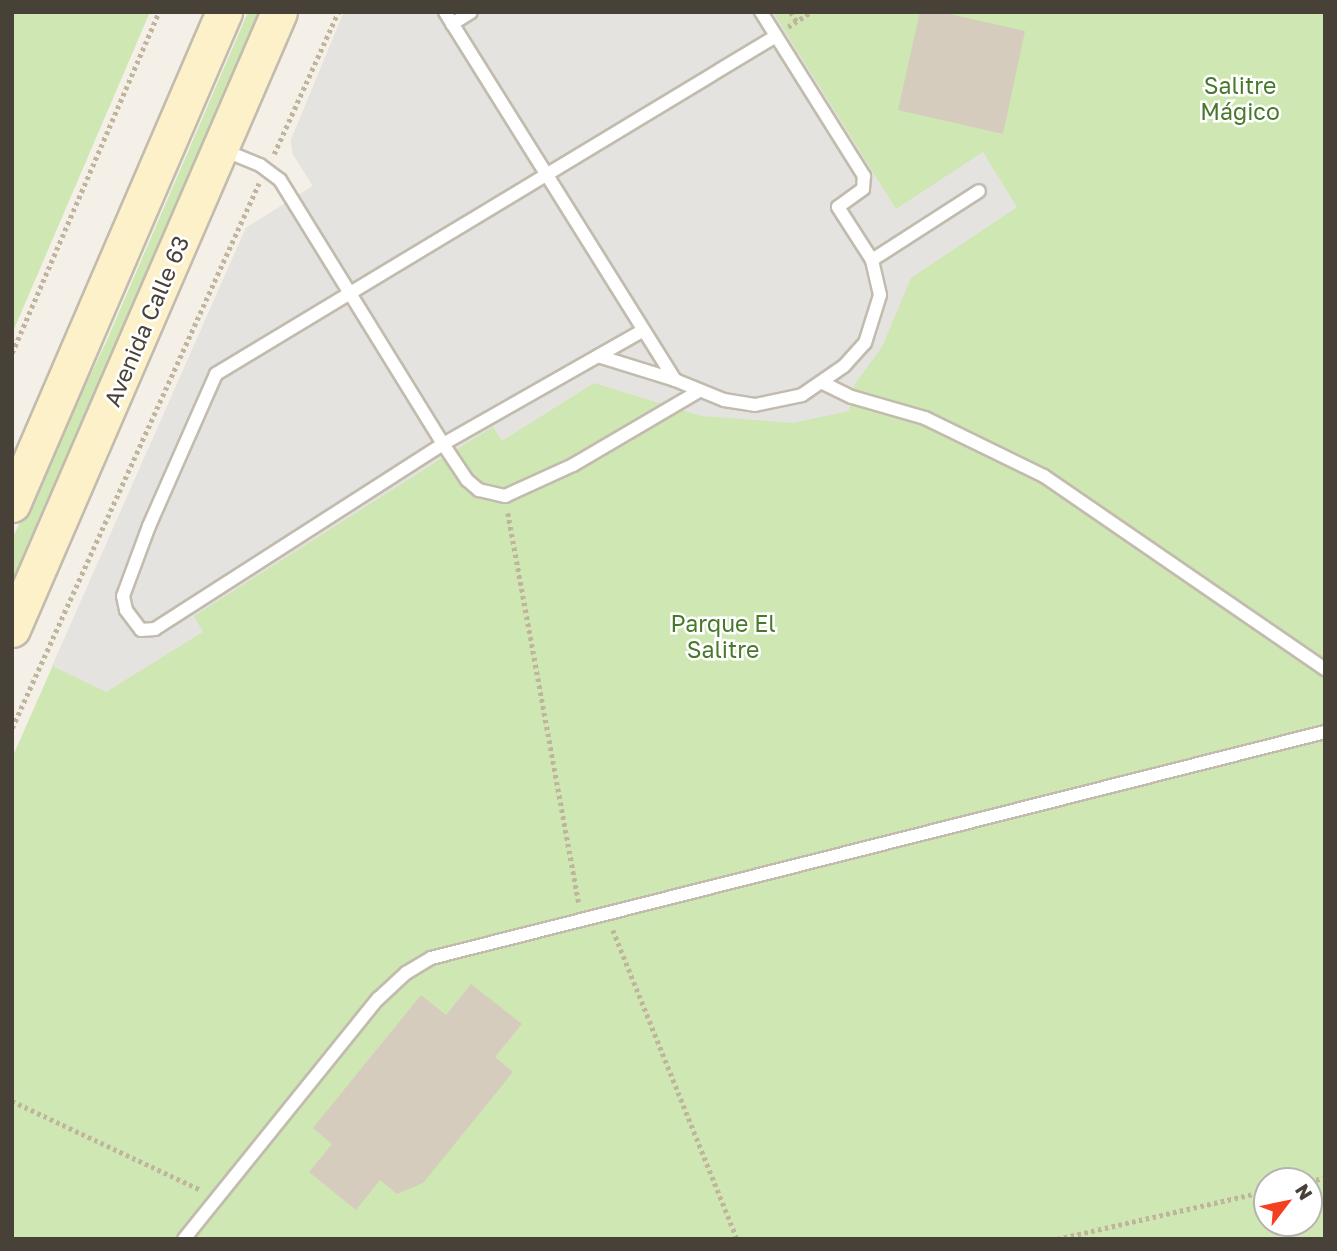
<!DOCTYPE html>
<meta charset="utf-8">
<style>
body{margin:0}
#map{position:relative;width:1337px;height:1251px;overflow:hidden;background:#f4f0e8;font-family:"Golos Text",sans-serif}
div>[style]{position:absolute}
.green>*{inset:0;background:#cfe7b2}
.parking>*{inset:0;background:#e5e3e0}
.building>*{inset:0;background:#d5ccbe}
.path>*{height:4.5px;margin-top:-2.25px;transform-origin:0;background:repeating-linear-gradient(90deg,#c1b49d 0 3.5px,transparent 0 7px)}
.roads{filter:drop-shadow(2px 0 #c2bbae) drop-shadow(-2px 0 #c2bbae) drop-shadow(0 2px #c2bbae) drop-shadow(0 -2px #c2bbae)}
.lane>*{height:12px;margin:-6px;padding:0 6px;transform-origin:6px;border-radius:6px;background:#fff}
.secondary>*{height:35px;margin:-17.5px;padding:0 17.5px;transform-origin:17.5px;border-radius:17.5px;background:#fdf1c9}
span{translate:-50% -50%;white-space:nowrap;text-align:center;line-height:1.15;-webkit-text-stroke:5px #fff;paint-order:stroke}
.park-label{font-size:23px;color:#48782b}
.street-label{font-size:23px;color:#474137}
.frame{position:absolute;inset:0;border:14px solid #474137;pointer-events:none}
.north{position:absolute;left:1253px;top:1167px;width:70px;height:70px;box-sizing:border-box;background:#fff;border:2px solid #b5b3af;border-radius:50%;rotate:58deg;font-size:19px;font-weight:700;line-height:28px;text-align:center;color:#474137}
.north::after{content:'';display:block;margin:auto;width:24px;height:32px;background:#f5401f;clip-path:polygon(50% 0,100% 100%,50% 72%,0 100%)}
</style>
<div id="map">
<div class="green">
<div style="clip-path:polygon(12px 12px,150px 12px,12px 334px)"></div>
<div style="clip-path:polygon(248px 12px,263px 12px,12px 592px,12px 539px,107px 340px)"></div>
<div style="clip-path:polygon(evenodd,344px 12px,1325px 12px,1325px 1239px,12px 1239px,12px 758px,246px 228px,313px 186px,293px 154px,291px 140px,344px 12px,1267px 1181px,1309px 1181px,1309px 1223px,1267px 1223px,1267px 1181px)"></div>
</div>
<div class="parking">
<div style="clip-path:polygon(344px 12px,773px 12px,896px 209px,983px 152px,1017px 207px,911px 278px,882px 347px,855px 384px,849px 411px,793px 423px,701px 416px,594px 383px,502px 441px,493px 427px,439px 460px,194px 616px,203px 632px,106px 692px,52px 666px,246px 228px,313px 186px,293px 154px,291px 140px)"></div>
</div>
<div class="building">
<div style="clip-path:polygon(920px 12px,940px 12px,1025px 31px,1003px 134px,898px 110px)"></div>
<div style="clip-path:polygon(471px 984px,522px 1024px,495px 1057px,513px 1072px,423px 1183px,397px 1194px,380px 1180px,356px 1210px,309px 1172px,332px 1144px,313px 1128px,421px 995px,446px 1015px)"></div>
</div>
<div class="path">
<div style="left:791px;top:12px;width:12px;rotate:59deg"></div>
<div style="left:788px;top:27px;width:27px;rotate:-33deg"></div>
<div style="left:274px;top:154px;width:156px;rotate:-65.7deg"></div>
<div style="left:12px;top:353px;width:371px;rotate:-66.7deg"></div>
<div style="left:508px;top:513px;width:396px;rotate:79.7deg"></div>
<div style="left:12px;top:728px;width:598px;rotate:-65.62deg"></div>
<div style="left:613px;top:930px;width:333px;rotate:68.1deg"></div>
<div style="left:12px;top:1101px;width:209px;rotate:25.2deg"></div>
<div style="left:1309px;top:1181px;width:16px;rotate:-11deg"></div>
<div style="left:1057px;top:1239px;width:215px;rotate:-12.9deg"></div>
</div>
<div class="roads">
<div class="lane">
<div style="left:445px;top:12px;width:434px;rotate:58deg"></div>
<div style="left:675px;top:380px;width:53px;rotate:22.2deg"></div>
<div style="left:724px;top:400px;width:31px;rotate:9deg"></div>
<div style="left:755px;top:405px;width:48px;rotate:-12deg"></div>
<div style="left:802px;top:395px;width:51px;rotate:-34.6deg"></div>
<div style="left:844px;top:366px;width:31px;rotate:-48deg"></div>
<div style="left:865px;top:343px;width:50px;rotate:-72.6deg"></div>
<div style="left:880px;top:295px;width:36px;rotate:-103deg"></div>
<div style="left:872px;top:260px;width:63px;rotate:-122.7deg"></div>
<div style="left:838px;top:207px;width:31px;rotate:-36deg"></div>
<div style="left:863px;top:189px;width:13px;rotate:-86deg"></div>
<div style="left:864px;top:176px;width:194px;rotate:-122.1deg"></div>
<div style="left:452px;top:24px;width:22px;rotate:-32deg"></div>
<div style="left:221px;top:149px;width:42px;rotate:22.3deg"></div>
<div style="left:260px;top:165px;width:25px;rotate:37deg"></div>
<div style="left:280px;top:180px;width:310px;rotate:58.3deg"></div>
<div style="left:443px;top:444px;width:43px;rotate:56.3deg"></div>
<div style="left:467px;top:480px;width:16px;rotate:40deg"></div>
<div style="left:479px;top:490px;width:27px;rotate:13deg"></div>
<div style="left:505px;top:496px;width:75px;rotate:-24.5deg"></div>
<div style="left:573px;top:465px;width:146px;rotate:-30.4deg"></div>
<div style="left:872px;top:260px;width:127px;rotate:-32.8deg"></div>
<div style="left:642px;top:331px;width:229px;rotate:150.4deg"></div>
<div style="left:443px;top:444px;width:342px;rotate:147.3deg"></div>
<div style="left:155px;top:629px;width:14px;rotate:176deg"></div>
<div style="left:141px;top:630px;width:25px;rotate:-127deg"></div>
<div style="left:126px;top:610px;width:14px;rotate:-102deg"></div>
<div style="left:123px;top:596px;width:75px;rotate:-69.6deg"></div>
<div style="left:149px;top:526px;width:166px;rotate:-66.2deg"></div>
<div style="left:216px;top:374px;width:654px;rotate:-31.11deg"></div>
<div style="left:598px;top:356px;width:81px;rotate:17.3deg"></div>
<div style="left:823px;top:383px;width:32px;rotate:26deg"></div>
<div style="left:852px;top:397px;width:76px;rotate:16deg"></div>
<div style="left:925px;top:418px;width:132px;rotate:26deg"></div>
<div style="left:1044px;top:476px;width:341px;rotate:34.5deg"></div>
<div style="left:184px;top:1239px;width:309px;rotate:-51.1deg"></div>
<div style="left:378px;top:999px;width:38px;rotate:-43deg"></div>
<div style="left:406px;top:973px;width:29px;rotate:-31deg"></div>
<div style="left:431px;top:958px;width:922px;rotate:-14.19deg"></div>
</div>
<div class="secondary">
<div style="left:12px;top:504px;width:536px;rotate:-66.69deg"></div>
<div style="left:12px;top:629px;width:672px;rotate:-66.6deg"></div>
</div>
</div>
<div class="park-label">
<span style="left:1240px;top:98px">Salitre<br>Mágico</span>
<span style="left:723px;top:636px">Parque El<br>Salitre</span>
</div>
<div class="street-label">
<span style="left:146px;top:321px;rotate:-67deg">Avenida Calle 63</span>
</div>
<div class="frame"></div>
<div class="north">N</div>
</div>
